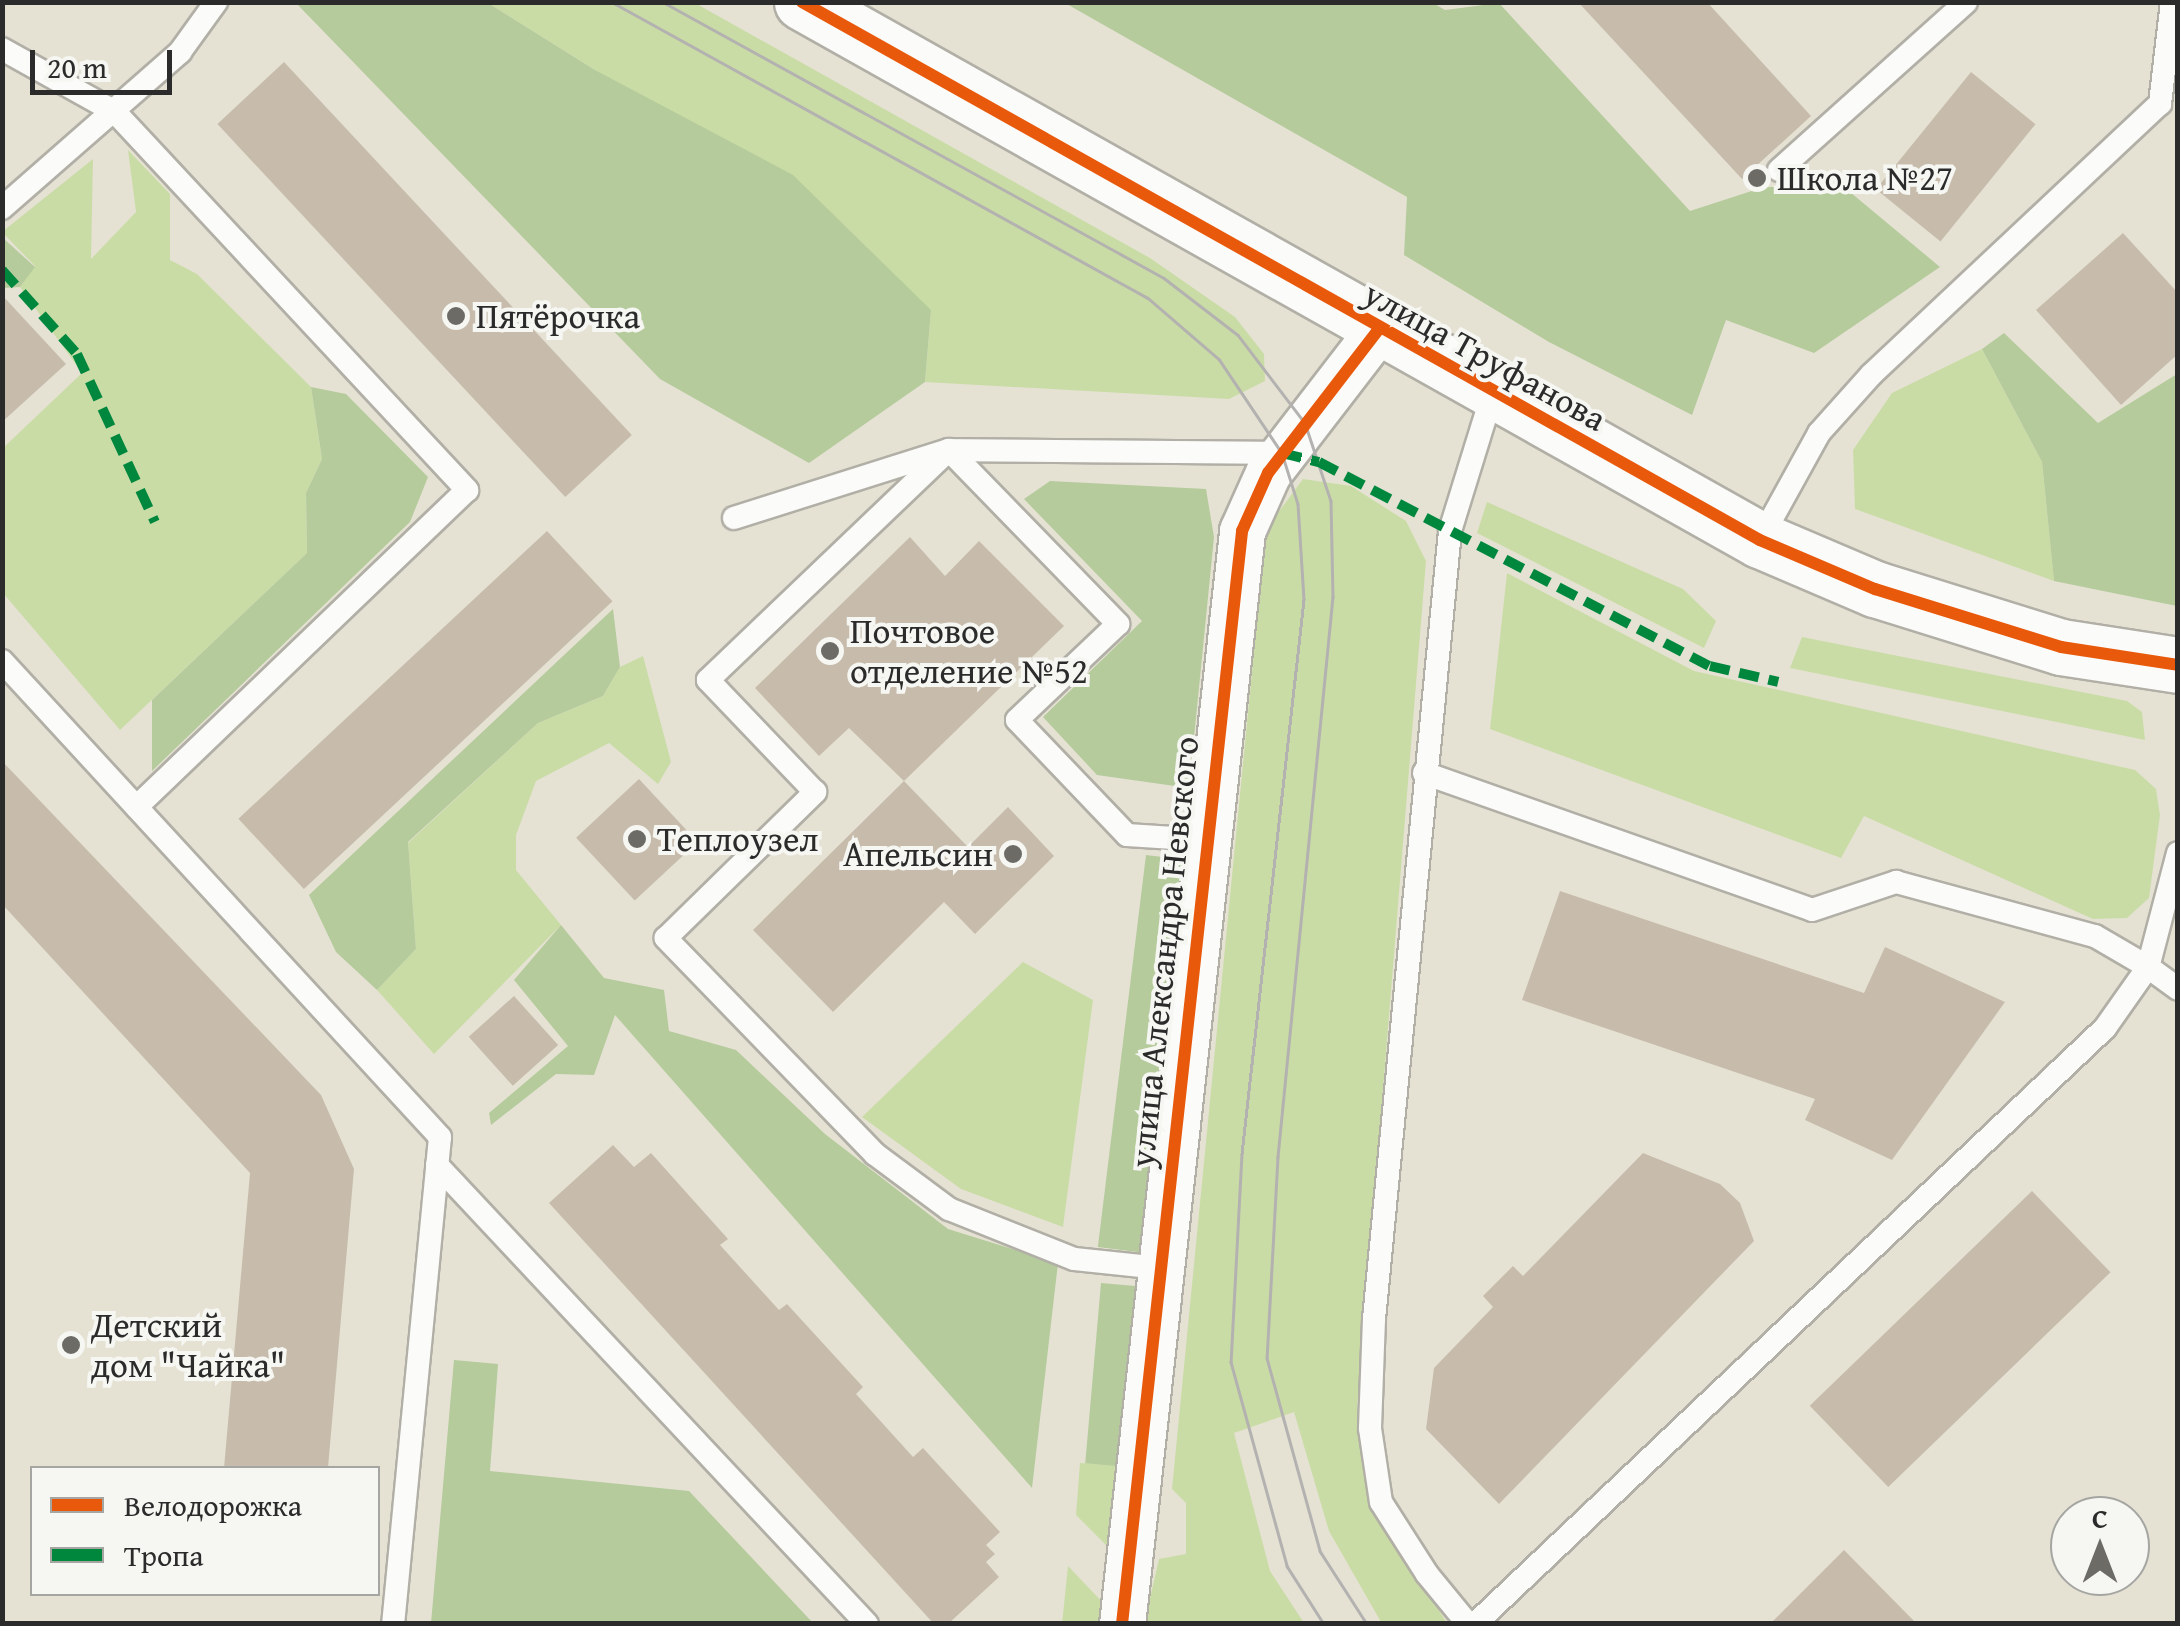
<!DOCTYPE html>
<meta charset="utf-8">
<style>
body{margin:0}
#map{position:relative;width:2180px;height:1626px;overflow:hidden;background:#e5e2d4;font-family:"Gentium Book Plus",serif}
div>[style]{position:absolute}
.green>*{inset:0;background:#cadca5}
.forest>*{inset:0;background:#b5cb9c;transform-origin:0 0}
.building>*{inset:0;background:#c7bcac;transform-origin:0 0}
.roads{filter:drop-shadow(2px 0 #b1afa6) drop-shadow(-2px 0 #b1afa6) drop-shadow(0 2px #b1afa6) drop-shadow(0 -2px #b1afa6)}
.service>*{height:22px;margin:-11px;padding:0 11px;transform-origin:11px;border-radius:11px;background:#fbfbf9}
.minor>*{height:45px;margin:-22.5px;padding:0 22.5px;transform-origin:22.5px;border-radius:22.5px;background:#fbfbf9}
.tertiary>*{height:55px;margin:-27.5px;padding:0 27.5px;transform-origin:27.5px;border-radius:27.5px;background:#fbfbf9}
.tram>*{height:2.5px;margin:-1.25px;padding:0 1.25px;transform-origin:1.25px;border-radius:1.25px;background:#b3b2b0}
.quiet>*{height:10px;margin-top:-5px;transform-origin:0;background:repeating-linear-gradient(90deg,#00873e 0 20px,transparent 0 30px)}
.cycleway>*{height:12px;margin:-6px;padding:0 6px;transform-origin:6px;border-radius:6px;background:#e8590c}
.dots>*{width:28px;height:28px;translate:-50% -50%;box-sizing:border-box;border:5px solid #f6f6f2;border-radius:50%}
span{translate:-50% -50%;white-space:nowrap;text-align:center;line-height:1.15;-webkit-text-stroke:8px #f6f6f2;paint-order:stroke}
.poi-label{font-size:35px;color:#2b2b2b}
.left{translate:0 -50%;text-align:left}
.right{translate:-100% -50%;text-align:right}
.street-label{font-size:35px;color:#2b2b2b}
.frame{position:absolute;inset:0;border:5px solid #2b2b2b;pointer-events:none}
.legend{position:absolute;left:30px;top:1466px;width:350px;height:130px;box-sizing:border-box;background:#f6f6f2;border:2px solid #a5a5a2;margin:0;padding:12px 18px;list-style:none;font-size:30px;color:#2b2b2b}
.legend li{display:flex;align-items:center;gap:20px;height:50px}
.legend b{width:50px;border:2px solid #a5a5a2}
.north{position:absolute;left:2050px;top:1496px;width:100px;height:100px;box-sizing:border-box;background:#f6f6f2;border:2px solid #a5a5a2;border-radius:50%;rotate:0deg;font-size:28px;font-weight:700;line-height:40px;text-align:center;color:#2b2b2b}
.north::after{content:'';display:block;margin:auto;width:35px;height:45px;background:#6c6b66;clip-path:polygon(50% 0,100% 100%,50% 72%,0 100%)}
.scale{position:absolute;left:30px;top:50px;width:142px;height:45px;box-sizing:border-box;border:5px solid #2b2b2b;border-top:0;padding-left:12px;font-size:30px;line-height:35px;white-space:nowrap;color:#2b2b2b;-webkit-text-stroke:8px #f6f6f2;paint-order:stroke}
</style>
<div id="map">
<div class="green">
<div style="clip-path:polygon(488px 3px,695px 3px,1150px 258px,1235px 317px,1264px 354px,1265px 381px,1229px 399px,925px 382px,931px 310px,595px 70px)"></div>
<div style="clip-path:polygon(128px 150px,170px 194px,170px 260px,197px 274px,311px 387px,322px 459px,306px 493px,307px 553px,120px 730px,3px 593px,3px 448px,82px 373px,20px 287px,35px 266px,2px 232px,93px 159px,91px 259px,136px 212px)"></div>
<div style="clip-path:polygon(1982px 349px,2042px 462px,2054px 581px,1855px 509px,1853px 450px,1892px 393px)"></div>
<div style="clip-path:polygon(1303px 479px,1351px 486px,1406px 521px,1426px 561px,1357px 1409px,1376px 1511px,1447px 1623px,1381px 1622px,1329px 1531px,1294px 1412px,1234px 1433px,1270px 1571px,1304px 1623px,1144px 1624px,1159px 1559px,1186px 1554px,1186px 1503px,1172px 1489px,1266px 529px)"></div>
<div style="clip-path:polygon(1487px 502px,1683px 589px,1716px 621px,1704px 648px,1477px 533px)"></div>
<div style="clip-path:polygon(1507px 573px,1694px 671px,2135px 770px,2156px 789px,2160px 815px,2149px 898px,2127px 918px,2093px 919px,1864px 816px,1841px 858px,1490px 729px)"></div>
<div style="clip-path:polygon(1802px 637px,2127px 701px,2142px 712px,2145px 740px,1790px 668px)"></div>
<div style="clip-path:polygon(643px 656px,671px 762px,658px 784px,609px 743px,536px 781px,516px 835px,516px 870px,561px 925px,434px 1054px,377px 990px,416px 949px,408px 843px,538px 723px,603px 696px,620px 667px)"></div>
<div style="clip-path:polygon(1023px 962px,1093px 1000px,1063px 1227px,961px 1189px,862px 1117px)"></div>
<div style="clip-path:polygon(1080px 1463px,1121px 1465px,1112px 1551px,1076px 1515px)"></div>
<div style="clip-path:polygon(1068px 1566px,1106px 1606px,1104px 1623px,1062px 1624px)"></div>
</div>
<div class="forest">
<div style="clip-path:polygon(296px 3px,488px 3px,595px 70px,793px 175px,931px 310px,925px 382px,809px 463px,660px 379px)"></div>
<div style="clip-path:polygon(1433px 3px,1445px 10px,1499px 3px,1690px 211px,1764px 187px,1844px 187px,1940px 267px,1814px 353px,1726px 320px,1692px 415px,1549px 342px,1404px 255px,1407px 197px,1065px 3px)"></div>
<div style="clip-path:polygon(3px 238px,35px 267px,20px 287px,3px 288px)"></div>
<div style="clip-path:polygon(2004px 333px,2098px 423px,2177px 374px,2177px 606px,2054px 581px,2042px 462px,1982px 349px)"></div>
<div style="clip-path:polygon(311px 387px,346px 394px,428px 477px,410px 522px,152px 771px,152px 700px,307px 553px,306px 493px,322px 459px)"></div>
<div style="clip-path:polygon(1050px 481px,1206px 489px,1214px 537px,1189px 788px,1097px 775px,1043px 717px,1142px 621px,1024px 499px)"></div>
<div style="clip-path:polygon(613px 609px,620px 667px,603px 696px,538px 723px,408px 842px,416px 949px,377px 990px,336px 952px,309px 895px)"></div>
<div style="left:1146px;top:855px;width:46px;height:395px;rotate:7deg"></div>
<div style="clip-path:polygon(561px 925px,604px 978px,664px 990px,669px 1031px,736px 1050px,825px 1134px,948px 1229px,1058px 1263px,1032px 1488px,615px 1015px,594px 1075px,556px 1074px,491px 1125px,489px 1113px,568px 1046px,514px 980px)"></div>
<div style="left:1101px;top:1283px;width:43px;height:181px;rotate:5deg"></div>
<div style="clip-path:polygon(454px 1360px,498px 1364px,490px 1471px,689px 1491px,813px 1623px,431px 1623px)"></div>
</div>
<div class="building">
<div style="clip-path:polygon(1578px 2px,1707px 2px,1811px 116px,1742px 179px)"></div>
<div style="left:284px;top:62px;width:510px;height:91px;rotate:47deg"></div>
<div style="left:1971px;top:72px;width:83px;height:151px;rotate:39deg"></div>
<div style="clip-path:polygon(2123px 233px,2178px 293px,2178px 354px,2121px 405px,2036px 310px)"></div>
<div style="clip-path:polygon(2px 295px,66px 364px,2px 422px)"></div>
<div style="left:547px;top:531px;width:96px;height:422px;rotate:47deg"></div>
<div style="clip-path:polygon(910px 537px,945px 576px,979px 541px,1064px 626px,904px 781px,849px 728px,819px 756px,755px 688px)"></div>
<div style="clip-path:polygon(2px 761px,321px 1095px,354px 1169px,328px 1468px,224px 1468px,250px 1173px,2px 904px)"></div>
<div style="left:639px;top:779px;width:86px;height:86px;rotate:47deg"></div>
<div style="clip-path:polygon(904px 781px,968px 847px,1008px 807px,1054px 856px,975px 934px,944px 902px,833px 1012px,753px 930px)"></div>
<div style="clip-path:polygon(1560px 891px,1864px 993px,1885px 947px,2005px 1002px,1892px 1160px,1805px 1120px,1815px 1099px,1522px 1000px)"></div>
<div style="left:514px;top:996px;width:66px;height:61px;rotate:48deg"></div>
<div style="clip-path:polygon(613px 1145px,634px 1167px,651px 1153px,728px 1239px,720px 1245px,779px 1310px,787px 1304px,863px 1387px,856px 1394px,913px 1457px,923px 1448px,1000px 1532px,986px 1545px,995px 1554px,986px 1562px,999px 1577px,948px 1624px,934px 1624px,549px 1203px)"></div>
<div style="clip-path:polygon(1643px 1153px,1720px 1184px,1740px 1203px,1754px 1241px,1499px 1504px,1426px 1429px,1434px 1368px,1493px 1307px,1483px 1296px,1513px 1266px,1523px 1276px)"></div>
<div style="left:2032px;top:1191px;width:113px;height:309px;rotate:46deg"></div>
<div style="clip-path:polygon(1844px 1550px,1917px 1624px,1770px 1624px)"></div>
</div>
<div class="roads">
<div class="service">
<div style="left:2px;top:49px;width:129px;rotate:29.1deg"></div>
<div style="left:115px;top:112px;width:517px;rotate:47.04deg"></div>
<div style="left:467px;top:490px;width:458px;rotate:136.2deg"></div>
<div style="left:1779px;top:170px;width:251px;rotate:-41.9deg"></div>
<div style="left:2px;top:208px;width:237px;rotate:-41.2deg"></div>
<div style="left:180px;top:52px;width:62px;rotate:-54.2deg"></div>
<div style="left:734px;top:518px;width:225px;rotate:-17.6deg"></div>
<div style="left:949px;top:450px;width:333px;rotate:0.5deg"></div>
<div style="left:1760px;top:540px;width:122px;rotate:-61.1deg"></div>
<div style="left:1819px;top:433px;width:79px;rotate:-48.1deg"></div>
<div style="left:1872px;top:374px;width:395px;rotate:-43.2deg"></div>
<div style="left:2160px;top:104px;width:103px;rotate:-83.3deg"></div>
<div style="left:2px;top:661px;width:647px;rotate:47.38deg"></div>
<div style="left:440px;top:1137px;width:489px;rotate:95.5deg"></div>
<div style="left:1424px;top:773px;width:411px;rotate:19.4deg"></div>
<div style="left:1812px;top:910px;width:89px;rotate:-18.4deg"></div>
<div style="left:1896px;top:882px;width:206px;rotate:15.2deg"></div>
<div style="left:2095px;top:936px;width:61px;rotate:30.3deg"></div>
<div style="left:2148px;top:967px;width:75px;rotate:125.2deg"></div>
<div style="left:2105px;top:1028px;width:867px;rotate:136.59deg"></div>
<div style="left:2178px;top:853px;width:118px;rotate:104.7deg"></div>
<div style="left:2148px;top:967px;width:37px;rotate:36deg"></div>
<div style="left:437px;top:1165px;width:629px;rotate:46.87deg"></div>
<div style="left:1160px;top:1268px;width:86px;rotate:-174deg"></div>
<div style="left:1074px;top:1259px;width:135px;rotate:-158.2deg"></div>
<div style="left:949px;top:1209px;width:92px;rotate:-143.4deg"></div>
<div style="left:875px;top:1154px;width:301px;rotate:-134.1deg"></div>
<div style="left:666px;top:938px;width:209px;rotate:-44.4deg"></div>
<div style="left:815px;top:792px;width:155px;rotate:-133.7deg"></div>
<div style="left:708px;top:680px;width:333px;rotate:-43.7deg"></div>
<div style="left:949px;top:450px;width:243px;rotate:45.8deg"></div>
<div style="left:1118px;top:624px;width:139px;rotate:136.5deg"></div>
<div style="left:1017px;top:720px;width:159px;rotate:46.3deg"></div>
<div style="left:1127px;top:835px;width:78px;rotate:3.7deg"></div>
<div style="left:1468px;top:1624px;width:65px;rotate:-129.4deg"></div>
<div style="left:1427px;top:1574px;width:85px;rotate:-122.6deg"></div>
<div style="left:1381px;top:1502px;width:75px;rotate:-98.5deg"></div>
<div style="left:1370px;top:1428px;width:109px;rotate:-87.9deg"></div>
<div style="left:1374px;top:1319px;width:792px;rotate:-84.49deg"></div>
<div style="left:1450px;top:531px;width:142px;rotate:-72.8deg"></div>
</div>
<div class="minor">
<div style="left:1122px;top:1624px;width:1100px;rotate:-83.73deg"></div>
<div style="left:1242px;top:531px;width:64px;rotate:-65.9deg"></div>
<div style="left:1268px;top:473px;width:180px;rotate:-52.4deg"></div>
</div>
<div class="tertiary">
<div style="left:802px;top:2px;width:1099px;rotate:29.32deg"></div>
<div style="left:1760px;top:540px;width:125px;rotate:23.1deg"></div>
<div style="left:1875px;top:589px;width:195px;rotate:17.3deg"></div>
<div style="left:2061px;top:647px;width:118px;rotate:8.7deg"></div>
</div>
</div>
<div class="tram">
<div style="left:612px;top:2px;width:612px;rotate:28.91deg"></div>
<div style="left:1148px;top:298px;width:94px;rotate:40.7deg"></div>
<div style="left:1219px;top:359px;width:113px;rotate:56.2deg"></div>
<div style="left:1282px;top:453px;width:53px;rotate:72.6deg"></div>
<div style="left:1298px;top:504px;width:96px;rotate:86.4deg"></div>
<div style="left:1304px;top:600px;width:557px;rotate:96.39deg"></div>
<div style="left:1242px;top:1154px;width:208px;rotate:93deg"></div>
<div style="left:1231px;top:1362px;width:212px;rotate:74.6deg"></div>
<div style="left:1287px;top:1566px;width:69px;rotate:57.5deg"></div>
<div style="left:663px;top:2px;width:572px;rotate:28.85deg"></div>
<div style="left:1164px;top:278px;width:93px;rotate:37.6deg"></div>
<div style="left:1238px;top:335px;width:111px;rotate:52.7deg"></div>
<div style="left:1305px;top:423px;width:82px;rotate:71.6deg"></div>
<div style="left:1331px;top:501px;width:96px;rotate:88.8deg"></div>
<div style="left:1333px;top:597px;width:563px;rotate:95.61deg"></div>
<div style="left:1278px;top:1157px;width:201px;rotate:93.1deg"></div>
<div style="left:1267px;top:1358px;width:200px;rotate:74.6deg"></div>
<div style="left:1320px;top:1551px;width:87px;rotate:57.2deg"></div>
</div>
<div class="quiet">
<div style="left:2px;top:270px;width:113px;rotate:48.2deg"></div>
<div style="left:77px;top:354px;width:185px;rotate:65.1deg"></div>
<div style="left:1282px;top:453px;width:38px;rotate:14deg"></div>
<div style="left:1319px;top:462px;width:441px;rotate:27.6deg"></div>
<div style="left:1710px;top:666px;width:70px;rotate:13.2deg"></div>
</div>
<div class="cycleway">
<div style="left:802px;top:2px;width:1099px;rotate:29.32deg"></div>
<div style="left:1760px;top:540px;width:125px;rotate:23.1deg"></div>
<div style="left:1875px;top:589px;width:195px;rotate:17.3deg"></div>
<div style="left:2061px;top:647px;width:118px;rotate:8.7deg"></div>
<div style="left:1122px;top:1624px;width:1100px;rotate:-83.73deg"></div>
<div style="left:1242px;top:531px;width:64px;rotate:-65.9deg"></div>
<div style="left:1268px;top:473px;width:180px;rotate:-52.4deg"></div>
</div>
<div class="dots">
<div style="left:1757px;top:178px;background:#6c6b66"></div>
<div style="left:456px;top:316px;background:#6c6b66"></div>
<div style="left:830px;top:651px;background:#6c6b66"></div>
<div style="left:637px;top:839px;background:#6c6b66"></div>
<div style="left:1013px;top:854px;background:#6c6b66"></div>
<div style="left:71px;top:1345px;background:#6c6b66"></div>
</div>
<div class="poi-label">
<span class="left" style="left:1777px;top:178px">Школа №27</span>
<span class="left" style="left:476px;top:316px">Пятёрочка</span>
<span class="left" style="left:850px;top:651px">Почтовое<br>отделение №52</span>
<span class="left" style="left:657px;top:839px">Теплоузел</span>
<span class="right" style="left:993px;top:854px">Апельсин</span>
<span class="left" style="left:91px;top:1345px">Детский<br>дом "Чайка"</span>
</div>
<div class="street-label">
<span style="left:1485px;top:356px;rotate:29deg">улица Труфанова</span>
<span style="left:1164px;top:952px;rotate:-84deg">улица Александра Невского</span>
</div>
<div class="frame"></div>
<ul class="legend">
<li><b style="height:12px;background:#e8590c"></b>Велодорожка</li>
<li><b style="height:12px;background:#00873e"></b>Тропа</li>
</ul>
<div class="north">С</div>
<div class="scale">20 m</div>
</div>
